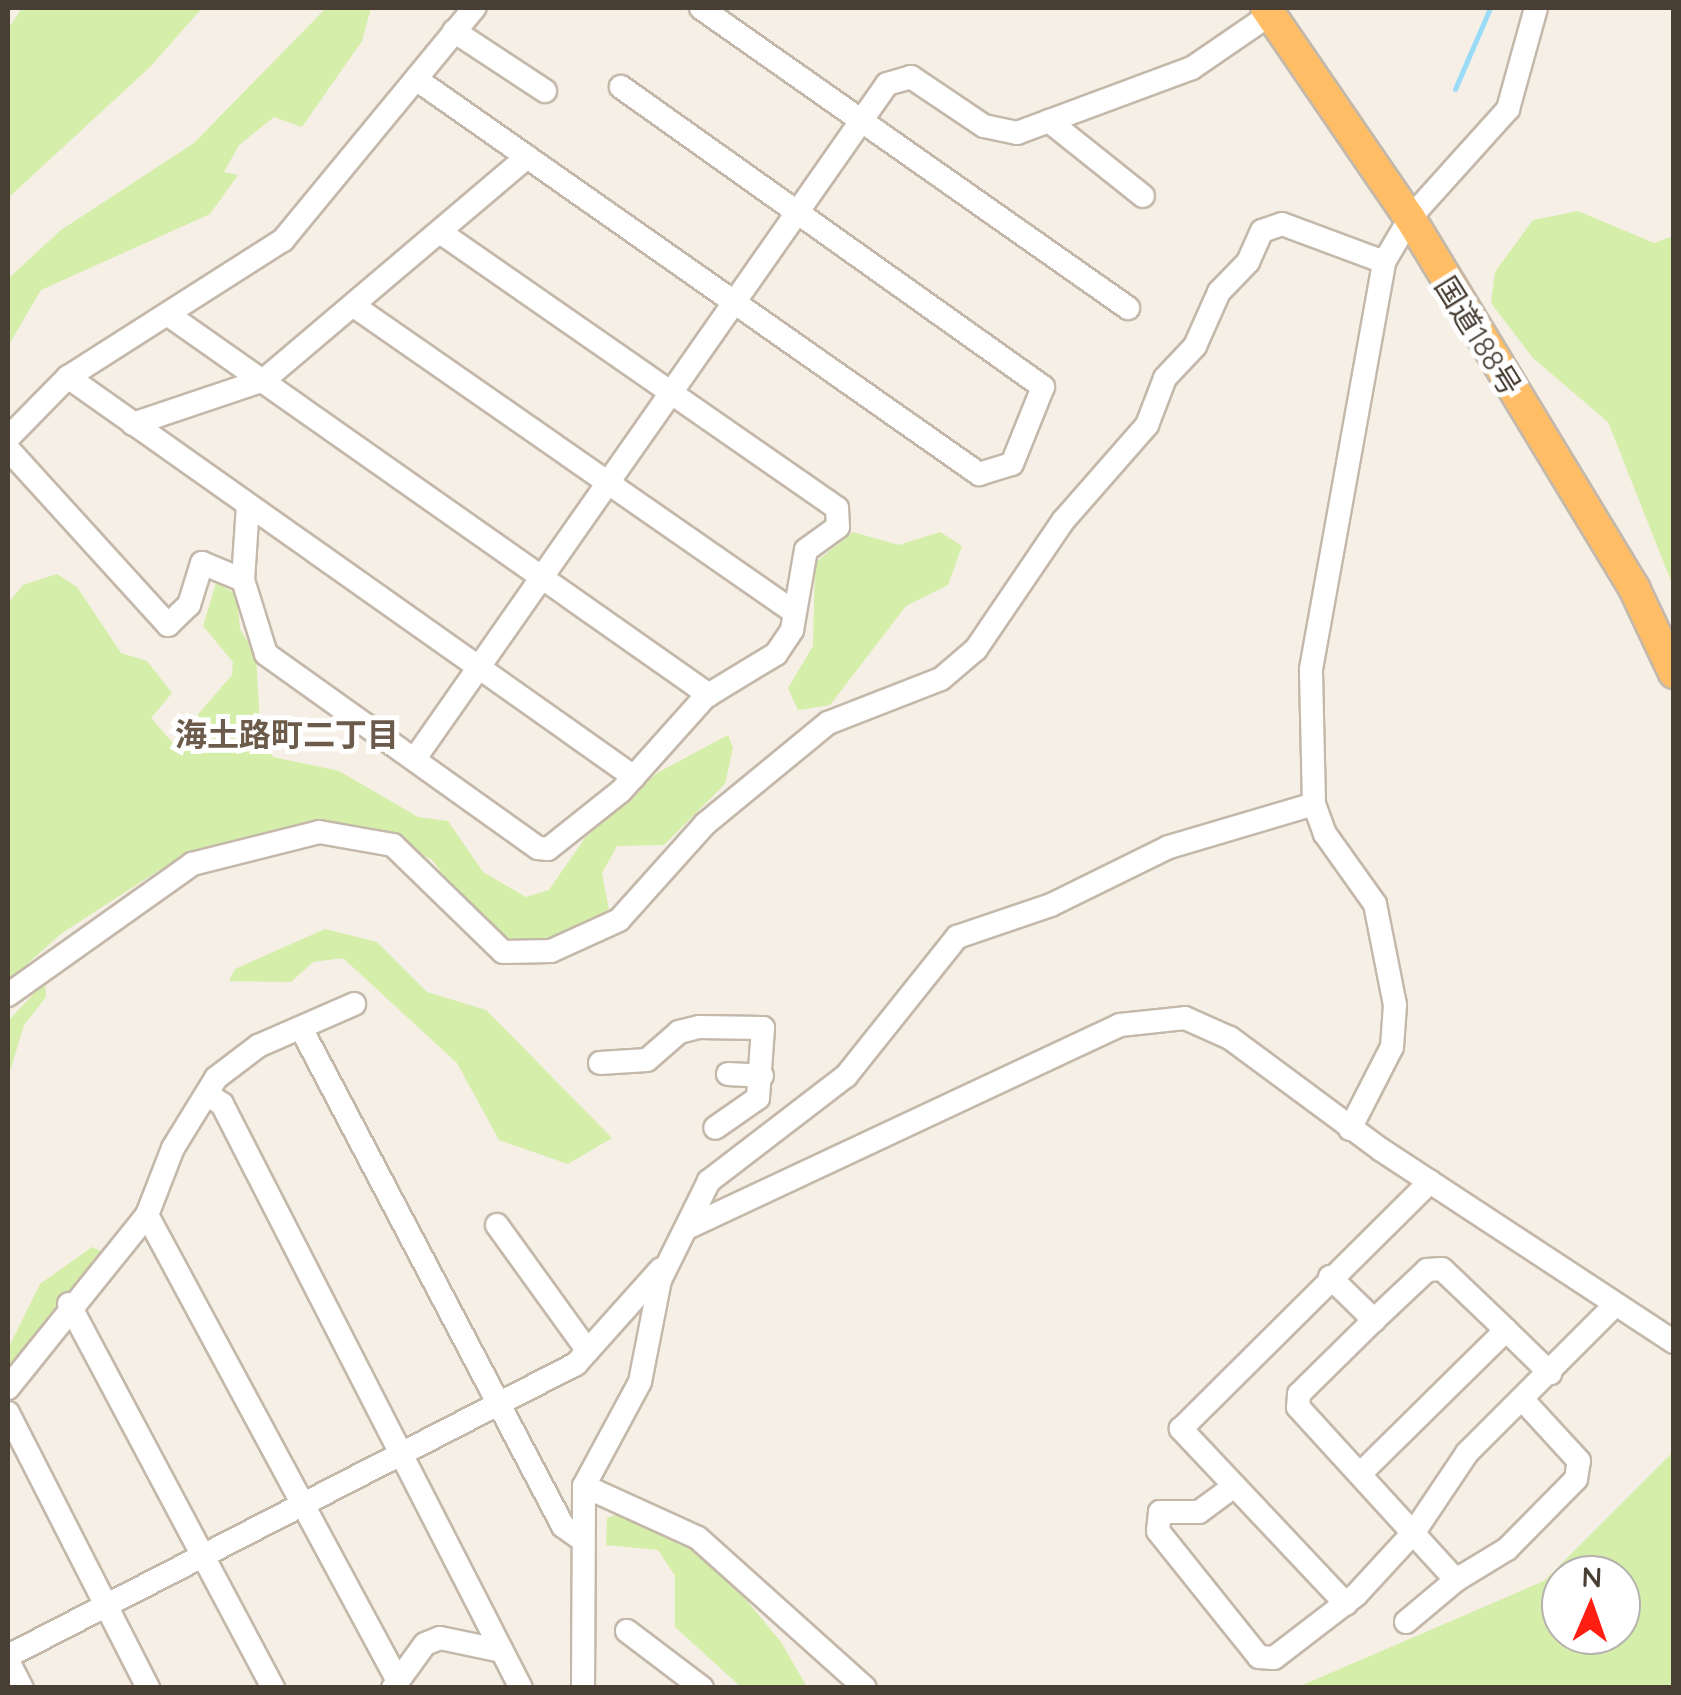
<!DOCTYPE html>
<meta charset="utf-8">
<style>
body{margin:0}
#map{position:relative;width:1681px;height:1695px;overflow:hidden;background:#f5efe5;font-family:Quicksand,"Noto Sans JP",sans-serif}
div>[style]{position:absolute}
.green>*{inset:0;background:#d5eea9}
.stream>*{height:5px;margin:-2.5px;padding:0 2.5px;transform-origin:2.5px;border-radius:2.5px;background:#9adbf8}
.roads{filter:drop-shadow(2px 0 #c4b8aa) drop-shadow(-2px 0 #c4b8aa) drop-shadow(0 2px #c4b8aa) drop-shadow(0 -2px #c4b8aa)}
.minor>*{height:22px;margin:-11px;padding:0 11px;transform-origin:11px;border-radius:11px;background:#fff}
.highway>*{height:30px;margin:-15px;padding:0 15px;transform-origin:15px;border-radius:15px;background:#ffbe66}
span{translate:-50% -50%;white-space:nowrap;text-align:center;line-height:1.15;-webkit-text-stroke:10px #fff;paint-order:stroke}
.street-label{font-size:30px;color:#483e34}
.neighbourhood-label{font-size:32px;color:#6c5b4a;font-weight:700}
.frame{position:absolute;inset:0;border:10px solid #483e34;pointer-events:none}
.north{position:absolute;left:1541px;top:1555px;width:100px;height:100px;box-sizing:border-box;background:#fff;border:2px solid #b6b2ae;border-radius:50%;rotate:2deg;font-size:28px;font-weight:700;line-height:40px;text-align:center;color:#483e34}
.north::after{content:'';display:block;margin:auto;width:35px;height:45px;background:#ff1f12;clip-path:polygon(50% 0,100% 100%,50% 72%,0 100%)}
</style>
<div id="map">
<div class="green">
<div style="clip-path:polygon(22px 8px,202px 8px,150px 67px,8px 198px,8px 29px)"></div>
<div style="clip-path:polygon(326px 8px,371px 8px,362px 41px,302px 127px,274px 117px,239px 145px,224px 172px,238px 175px,210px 214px,41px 290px,8px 346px,10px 277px,61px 230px,194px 143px)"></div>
<div style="clip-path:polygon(1578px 211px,1654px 243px,1673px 236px,1673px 586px,1608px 422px,1533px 358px,1491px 303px,1495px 272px,1533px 220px)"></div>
<div style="clip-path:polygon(853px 532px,899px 545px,940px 532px,962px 546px,948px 585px,906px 606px,830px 705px,798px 710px,788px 688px,813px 646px,815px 563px)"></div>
<div style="clip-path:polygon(57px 574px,77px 587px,121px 653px,147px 661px,172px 693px,151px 718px,173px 743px,232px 675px,233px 662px,203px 626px,216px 583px,237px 594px,240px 629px,256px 655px,261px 743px,273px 757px,339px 771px,418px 817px,448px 821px,483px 872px,526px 897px,549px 890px,585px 838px,657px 773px,728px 735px,733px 748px,725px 784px,664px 845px,617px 846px,602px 873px,609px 910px,550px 943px,515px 945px,488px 932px,432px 860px,390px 836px,311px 823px,186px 853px,62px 933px,8px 981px,8px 603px,23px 585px)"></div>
<div style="clip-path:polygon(325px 929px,377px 942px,427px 992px,486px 1010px,612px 1138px,568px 1164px,499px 1140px,457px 1063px,343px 958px,313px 962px,291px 982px,229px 981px,235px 969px)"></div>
<div style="clip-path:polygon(45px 982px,46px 997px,24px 1025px,8px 1078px,8px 1021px)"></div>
<div style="clip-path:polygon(92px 1247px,101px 1251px,8px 1372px,8px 1349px,40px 1284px)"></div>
<div style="clip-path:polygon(evenodd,1673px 1452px,1673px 1687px,1298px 1687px,1544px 1581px,1673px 1452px,1561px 1575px,1621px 1575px,1621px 1635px,1561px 1635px,1561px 1575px)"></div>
<div style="clip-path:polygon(622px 1513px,713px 1560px,781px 1642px,807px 1687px,741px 1687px,675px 1627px,675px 1576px,658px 1550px,606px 1545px,607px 1518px)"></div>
</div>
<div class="stream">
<div style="left:1455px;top:89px;width:88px;rotate:-66.6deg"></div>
</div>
<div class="roads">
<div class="minor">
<div style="left:701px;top:8px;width:522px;rotate:35.09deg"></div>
<div style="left:454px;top:31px;width:109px;rotate:33.4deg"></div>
<div style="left:416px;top:79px;width:688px;rotate:35.05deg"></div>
<div style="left:979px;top:474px;width:34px;rotate:-17deg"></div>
<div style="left:1012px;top:464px;width:83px;rotate:-68.1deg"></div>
<div style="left:1043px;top:387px;width:518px;rotate:-144.59deg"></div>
<div style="left:1049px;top:121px;width:120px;rotate:38.6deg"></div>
<div style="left:354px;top:306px;width:536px;rotate:34.82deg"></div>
<div style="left:170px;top:316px;width:659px;rotate:35.11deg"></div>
<div style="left:68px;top:377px;width:693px;rotate:35.25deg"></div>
<div style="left:133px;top:424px;width:138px;rotate:-18.6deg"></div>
<div style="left:264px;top:380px;width:345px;rotate:-40.3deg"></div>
<div style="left:8px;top:438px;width:86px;rotate:-45.5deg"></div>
<div style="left:68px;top:377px;width:255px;rotate:-32.5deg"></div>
<div style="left:283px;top:240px;width:301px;rotate:-50.5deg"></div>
<div style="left:8px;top:449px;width:238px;rotate:47.7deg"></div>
<div style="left:168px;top:625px;width:29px;rotate:-44deg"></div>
<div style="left:189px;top:605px;width:44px;rotate:-72.8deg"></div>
<div style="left:202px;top:563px;width:44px;rotate:22.5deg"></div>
<div style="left:248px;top:505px;width:75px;rotate:93.8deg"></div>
<div style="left:243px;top:580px;width:77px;rotate:72.7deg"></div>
<div style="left:266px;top:654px;width:334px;rotate:35.5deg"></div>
<div style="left:538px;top:848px;width:10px;rotate:6deg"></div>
<div style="left:548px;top:849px;width:93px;rotate:-38.5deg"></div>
<div style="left:621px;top:791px;width:126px;rotate:-48.2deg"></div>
<div style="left:705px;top:697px;width:83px;rotate:-31.2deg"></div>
<div style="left:776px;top:654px;width:29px;rotate:-56deg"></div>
<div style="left:792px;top:630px;width:81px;rotate:-80.1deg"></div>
<div style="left:806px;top:550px;width:39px;rotate:-36deg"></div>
<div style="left:838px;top:527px;width:19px;rotate:-93deg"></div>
<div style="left:837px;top:508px;width:484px;rotate:-145.2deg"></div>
<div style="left:416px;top:757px;width:821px;rotate:-55.01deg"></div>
<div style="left:887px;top:84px;width:25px;rotate:-16deg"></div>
<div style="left:911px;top:77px;width:88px;rotate:33.9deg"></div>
<div style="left:984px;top:126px;width:34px;rotate:12deg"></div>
<div style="left:1017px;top:133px;width:187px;rotate:-20.4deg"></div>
<div style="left:1192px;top:68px;width:96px;rotate:-34.4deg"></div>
<div style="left:8px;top:995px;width:226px;rotate:-35.4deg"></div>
<div style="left:192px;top:864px;width:131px;rotate:-14.1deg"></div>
<div style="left:319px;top:832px;width:75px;rotate:10deg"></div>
<div style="left:393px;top:845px;width:153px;rotate:44.2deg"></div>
<div style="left:503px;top:952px;width:48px;rotate:-1.2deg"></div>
<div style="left:551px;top:951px;width:75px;rotate:-24.5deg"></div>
<div style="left:619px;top:920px;width:129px;rotate:-48.1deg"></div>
<div style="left:705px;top:824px;width:159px;rotate:-39.4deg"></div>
<div style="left:828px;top:723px;width:121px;rotate:-21.3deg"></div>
<div style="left:941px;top:679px;width:46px;rotate:-40.6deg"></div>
<div style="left:976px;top:649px;width:155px;rotate:-55.8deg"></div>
<div style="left:1063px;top:521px;width:128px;rotate:-48.8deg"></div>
<div style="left:1147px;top:425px;width:50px;rotate:-69deg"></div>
<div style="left:1165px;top:378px;width:44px;rotate:-46.8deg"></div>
<div style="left:1195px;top:346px;width:59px;rotate:-66deg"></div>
<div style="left:1219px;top:292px;width:42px;rotate:-46deg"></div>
<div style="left:1248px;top:262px;width:34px;rotate:-66deg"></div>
<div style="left:1262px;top:231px;width:21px;rotate:-19deg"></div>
<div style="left:1282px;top:224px;width:109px;rotate:20.4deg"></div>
<div style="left:302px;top:1030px;width:560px;rotate:62.25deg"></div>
<div style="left:563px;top:1526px;width:22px;rotate:36deg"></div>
<div style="left:600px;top:1063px;width:47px;rotate:-3.7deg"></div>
<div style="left:647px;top:1060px;width:43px;rotate:-41.2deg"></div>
<div style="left:679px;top:1032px;width:21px;rotate:-14deg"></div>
<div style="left:699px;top:1027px;width:64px;rotate:0.9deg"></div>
<div style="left:763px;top:1028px;width:70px;rotate:94.1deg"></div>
<div style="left:758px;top:1098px;width:52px;rotate:145.1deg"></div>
<div style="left:728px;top:1074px;width:34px;rotate:3deg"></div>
<div style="left:207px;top:1094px;width:18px;rotate:34deg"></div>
<div style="left:222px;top:1104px;width:656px;rotate:62.89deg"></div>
<div style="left:1350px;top:1129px;width:92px;rotate:-62.9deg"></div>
<div style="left:1392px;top:1047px;width:42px;rotate:-85.9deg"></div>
<div style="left:1395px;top:1005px;width:103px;rotate:-101.2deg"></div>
<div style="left:1375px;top:904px;width:86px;rotate:-125.5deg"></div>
<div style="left:1325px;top:834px;width:32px;rotate:-110deg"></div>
<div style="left:1314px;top:804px;width:135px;rotate:-91.3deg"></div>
<div style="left:1311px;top:669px;width:413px;rotate:-79.8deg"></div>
<div style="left:1384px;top:262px;width:51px;rotate:-59.4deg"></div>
<div style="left:1410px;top:218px;width:147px;rotate:-48deg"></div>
<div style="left:1508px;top:109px;width:105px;rotate:-74.5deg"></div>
<div style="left:147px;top:1215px;width:529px;rotate:61.69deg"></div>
<div style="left:497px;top:1225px;width:155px;rotate:54.2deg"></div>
<div style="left:689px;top:1227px;width:476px;rotate:-25.1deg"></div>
<div style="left:1120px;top:1025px;width:65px;rotate:-6.1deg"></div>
<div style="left:1185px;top:1018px;width:49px;rotate:24deg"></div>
<div style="left:1230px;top:1038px;width:187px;rotate:36.5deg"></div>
<div style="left:1380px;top:1149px;width:352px;rotate:33.3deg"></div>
<div style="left:1330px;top:1277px;width:62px;rotate:44.3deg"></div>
<div style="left:1374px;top:1320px;width:73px;rotate:-43.3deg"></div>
<div style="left:1427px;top:1270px;width:15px;rotate:-4deg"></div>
<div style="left:1442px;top:1269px;width:88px;rotate:43.6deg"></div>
<div style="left:69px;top:1304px;width:435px;rotate:62deg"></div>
<div style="left:1374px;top:1320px;width:105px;rotate:135.4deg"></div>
<div style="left:1299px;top:1394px;width:13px;rotate:94deg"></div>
<div style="left:1298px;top:1407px;width:234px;rotate:47.6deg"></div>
<div style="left:1456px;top:1580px;width:60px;rotate:-31.3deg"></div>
<div style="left:1507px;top:1549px;width:98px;rotate:-45.4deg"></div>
<div style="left:1576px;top:1479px;width:18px;rotate:-81deg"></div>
<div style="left:1579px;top:1461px;width:84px;rotate:-132.6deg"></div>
<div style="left:8px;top:1388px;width:222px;rotate:-51.2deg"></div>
<div style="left:147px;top:1215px;width:72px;rotate:-68.8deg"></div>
<div style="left:173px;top:1148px;width:82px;rotate:-58.4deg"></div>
<div style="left:216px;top:1078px;width:53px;rotate:-37.3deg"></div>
<div style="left:258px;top:1046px;width:105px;rotate:-23.6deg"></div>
<div style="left:8px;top:1413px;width:309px;rotate:63deg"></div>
<div style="left:1360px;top:1474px;width:205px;rotate:-44.6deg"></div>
<div style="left:1506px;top:1330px;width:62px;rotate:44.3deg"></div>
<div style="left:584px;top:1486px;width:125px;rotate:24.5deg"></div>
<div style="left:698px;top:1538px;width:224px;rotate:41.9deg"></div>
<div style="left:1233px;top:1487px;width:42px;rotate:143.7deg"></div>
<div style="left:1199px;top:1512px;width:39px;rotate:180deg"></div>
<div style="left:1160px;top:1512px;width:19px;rotate:96deg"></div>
<div style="left:1158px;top:1531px;width:161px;rotate:51.3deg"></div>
<div style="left:1259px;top:1657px;width:15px;rotate:4deg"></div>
<div style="left:1274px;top:1658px;width:103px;rotate:-37.5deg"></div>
<div style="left:1356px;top:1595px;width:86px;rotate:-47.4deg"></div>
<div style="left:1414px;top:1532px;width:95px;rotate:-56.1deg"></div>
<div style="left:1467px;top:1453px;width:205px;rotate:-45deg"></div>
<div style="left:1346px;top:1604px;width:241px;rotate:-133.3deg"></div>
<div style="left:1181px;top:1429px;width:351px;rotate:-44.8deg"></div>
<div style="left:1406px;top:1622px;width:65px;rotate:-40deg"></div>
<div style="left:627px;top:1631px;width:94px;rotate:37.2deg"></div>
<div style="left:8px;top:1656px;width:639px;rotate:-27.21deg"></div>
<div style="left:576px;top:1364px;width:127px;rotate:-48.2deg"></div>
<div style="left:8px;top:1661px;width:30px;rotate:63deg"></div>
<div style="left:393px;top:1688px;width:54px;rotate:-54deg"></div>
<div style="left:425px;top:1644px;width:16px;rotate:-22deg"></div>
<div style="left:440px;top:1638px;width:63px;rotate:11.8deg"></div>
<div style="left:583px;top:1688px;width:202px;rotate:-89.7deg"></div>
<div style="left:584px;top:1486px;width:118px;rotate:-61.7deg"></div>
<div style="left:640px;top:1382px;width:104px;rotate:-78.9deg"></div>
<div style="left:660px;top:1280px;width:110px;rotate:-63.7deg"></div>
<div style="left:709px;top:1181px;width:173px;rotate:-37.5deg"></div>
<div style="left:846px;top:1076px;width:178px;rotate:-51.4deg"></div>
<div style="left:957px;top:937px;width:99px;rotate:-18.8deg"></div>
<div style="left:1051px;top:905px;width:131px;rotate:-26.2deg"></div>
<div style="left:1169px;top:847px;width:151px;rotate:-16.5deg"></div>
</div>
<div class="highway">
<div style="left:1266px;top:8px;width:255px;rotate:55.6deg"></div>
<div style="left:1410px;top:218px;width:433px;rotate:58.8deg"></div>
<div style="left:1634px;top:588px;width:94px;rotate:64.8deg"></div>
</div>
</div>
<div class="street-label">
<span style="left:1478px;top:336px;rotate:58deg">国道188号</span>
</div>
<div class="neighbourhood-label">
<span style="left:287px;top:734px">海土路町二丁目</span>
</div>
<div class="frame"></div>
<div class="north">N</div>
</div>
